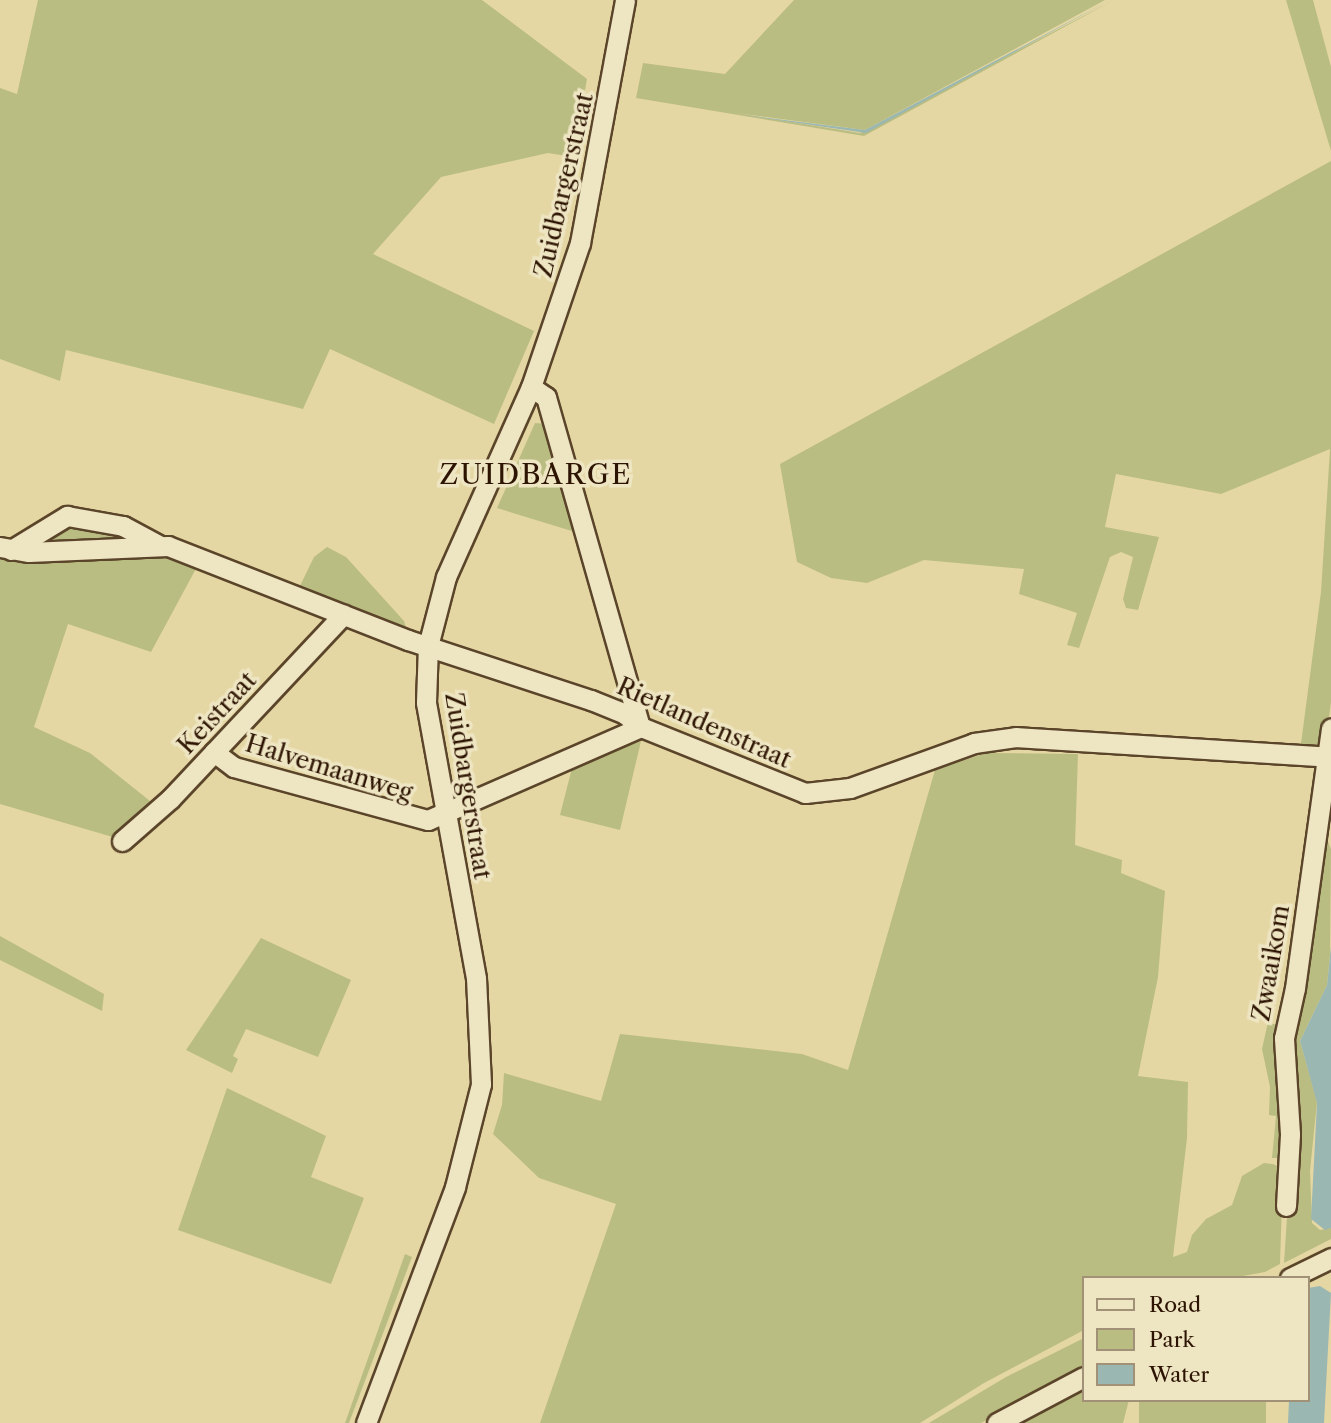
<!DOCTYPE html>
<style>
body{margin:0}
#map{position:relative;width:1331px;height:1423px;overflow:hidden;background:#e5d7a3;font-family:"Libre Caslon Text",serif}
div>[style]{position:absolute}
.green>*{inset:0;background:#babd81;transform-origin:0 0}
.water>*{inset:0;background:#9bb7b1}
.roads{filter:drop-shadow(2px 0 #5b452a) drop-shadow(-2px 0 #5b452a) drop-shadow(0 2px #5b452a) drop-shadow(0 -2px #5b452a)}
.minor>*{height:19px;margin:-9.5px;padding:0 9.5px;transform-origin:9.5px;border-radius:9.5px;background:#eee5c3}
span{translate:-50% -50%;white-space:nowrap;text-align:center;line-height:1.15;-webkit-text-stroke:7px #eee5c3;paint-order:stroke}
.street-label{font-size:24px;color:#2d1402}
.quarter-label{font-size:28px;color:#2d1402;letter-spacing:2px}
.legend{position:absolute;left:1082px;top:1276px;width:228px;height:126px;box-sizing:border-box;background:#eee5c3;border:2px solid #a19176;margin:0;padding:9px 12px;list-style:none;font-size:21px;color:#2d1402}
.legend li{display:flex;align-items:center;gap:14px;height:35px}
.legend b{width:35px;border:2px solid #a19176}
</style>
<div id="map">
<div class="green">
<div style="clip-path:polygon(38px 0,482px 0,587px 79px,573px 157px,548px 153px,441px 177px,373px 254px,534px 331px,494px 424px,330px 349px,303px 409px,66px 350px,60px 381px,0 359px,0 88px,17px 94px)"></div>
<div style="clip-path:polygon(794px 0,1105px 0,865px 130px,736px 113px,860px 133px,1114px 0,864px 136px,636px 98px,643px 63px,725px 74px)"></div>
<div style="clip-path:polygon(1286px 0,1313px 0,1331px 67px,1331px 151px)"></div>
<div style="clip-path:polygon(1331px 161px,1331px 702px,1327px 733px,1318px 747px,1300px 751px,1321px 592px,1330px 449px,1221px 494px,1116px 474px,1105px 527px,1159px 537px,1138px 610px,1126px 608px,1123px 599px,1133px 557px,1121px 552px,1110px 557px,1079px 648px,1067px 645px,1077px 613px,1019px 594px,1024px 569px,924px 560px,867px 583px,831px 578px,797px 562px,780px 464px)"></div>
<div style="clip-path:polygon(535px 423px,546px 424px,577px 510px,575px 532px,497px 508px)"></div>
<div style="clip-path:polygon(55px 523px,145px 537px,21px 546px)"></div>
<div style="clip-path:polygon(327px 547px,346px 557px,404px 621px,408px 634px,299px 588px,314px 557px)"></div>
<div style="clip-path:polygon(158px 554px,198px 565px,151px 652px,68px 624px,34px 727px,90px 753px,150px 801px,116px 838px,0 804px,0 556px,36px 561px)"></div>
<div style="clip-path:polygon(641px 741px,620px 830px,560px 815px,572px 768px)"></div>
<div style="clip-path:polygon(986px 753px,1078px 754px,1075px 845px,1122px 860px,1121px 873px,1165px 891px,1158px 977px,1138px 1076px,1188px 1082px,1187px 1138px,1173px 1257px,1187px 1252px,1192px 1235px,1206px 1219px,1232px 1205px,1242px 1176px,1264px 1163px,1273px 1164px,1283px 1169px,1280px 1264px,1265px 1272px,1232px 1278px,1084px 1278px,1084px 1330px,984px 1383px,920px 1423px,540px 1423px,616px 1204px,539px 1178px,493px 1134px,502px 1105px,504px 1073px,601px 1101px,620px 1034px,802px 1054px,848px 1070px,935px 770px)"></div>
<div style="clip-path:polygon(1320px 822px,1331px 849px,1330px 955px,1327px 985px,1300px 1041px,1317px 1102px,1310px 1171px,1312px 1223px,1320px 1230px,1331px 1228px,1331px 1239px,1284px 1263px,1288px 1202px,1286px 1084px)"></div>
<div style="clip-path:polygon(0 936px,104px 994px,102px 1011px,0 960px)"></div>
<div style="clip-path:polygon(261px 938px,351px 980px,318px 1057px,246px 1029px,233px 1056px,238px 1059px,232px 1073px,186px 1050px)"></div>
<div style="clip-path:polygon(1268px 1022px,1279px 1026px,1281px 1157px,1276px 1158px,1272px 1158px,1276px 1116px,1269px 1115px,1270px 1087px,1262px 1049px)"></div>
<div style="clip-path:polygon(227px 1088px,326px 1136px,311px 1177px,364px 1198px,331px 1284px,178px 1230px)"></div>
<div style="clip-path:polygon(405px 1254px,412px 1257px,349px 1423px,345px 1423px)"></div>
<div style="clip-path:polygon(1084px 1338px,1084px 1369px,981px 1423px,929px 1423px,1006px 1377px)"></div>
<div style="clip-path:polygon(1084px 1386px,1084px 1400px,1129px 1400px,1123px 1423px,1015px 1423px)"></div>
<div style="left:1139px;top:1400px;width:127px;height:24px"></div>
</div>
<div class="water">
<div style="clip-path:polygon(1110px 0,866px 133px,736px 114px,865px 130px)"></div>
<div style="clip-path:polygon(1331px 946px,1331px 1228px,1325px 1230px,1311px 1219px,1317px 1103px,1300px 1041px,1327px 985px)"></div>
<div style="clip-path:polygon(1320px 1286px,1331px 1293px,1324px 1423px,1288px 1423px,1289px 1400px,1308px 1400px,1308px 1288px)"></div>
</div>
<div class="roads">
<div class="minor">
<div style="left:531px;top:387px;width:18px;rotate:34deg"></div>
<div style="left:546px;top:397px;width:342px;rotate:74.1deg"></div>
<div style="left:0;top:547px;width:29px;rotate:10deg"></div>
<div style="left:29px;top:552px;width:139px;rotate:-2.5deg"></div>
<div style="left:168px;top:546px;width:258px;rotate:21.4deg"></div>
<div style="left:408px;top:640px;width:193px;rotate:18.2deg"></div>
<div style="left:591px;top:700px;width:37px;rotate:22deg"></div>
<div style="left:625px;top:714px;width:21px;rotate:39deg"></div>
<div style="left:641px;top:727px;width:177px;rotate:21.9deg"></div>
<div style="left:805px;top:793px;width:45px;rotate:-6.3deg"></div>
<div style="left:850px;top:788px;width:132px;rotate:-19.9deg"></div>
<div style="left:974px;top:743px;width:42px;rotate:-8.1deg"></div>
<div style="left:1016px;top:737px;width:316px;rotate:3.6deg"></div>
<div style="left:11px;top:550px;width:66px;rotate:-31.3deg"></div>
<div style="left:67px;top:516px;width:57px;rotate:10.1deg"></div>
<div style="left:123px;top:526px;width:40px;rotate:28deg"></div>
<div style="left:214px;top:752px;width:25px;rotate:37deg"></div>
<div style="left:234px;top:767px;width:201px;rotate:15.3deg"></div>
<div style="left:428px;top:820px;width:232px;rotate:-23.6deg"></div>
<div style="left:122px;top:841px;width:64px;rotate:-41.2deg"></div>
<div style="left:170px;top:799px;width:253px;rotate:-46.8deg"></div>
<div style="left:1286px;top:1206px;width:72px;rotate:-86.8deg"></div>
<div style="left:1290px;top:1134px;width:96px;rotate:-93.6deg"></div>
<div style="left:1284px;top:1038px;width:51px;rotate:-77.6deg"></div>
<div style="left:1295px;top:988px;width:262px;rotate:-82.1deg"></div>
<div style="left:1290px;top:1278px;width:46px;rotate:-26deg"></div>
<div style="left:366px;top:1423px;width:252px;rotate:-69.3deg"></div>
<div style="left:455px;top:1187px;width:106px;rotate:-75.8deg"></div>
<div style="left:481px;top:1084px;width:106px;rotate:-92.7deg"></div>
<div style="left:476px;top:978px;width:280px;rotate:-100.3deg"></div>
<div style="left:426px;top:702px;width:56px;rotate:-88deg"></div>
<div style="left:428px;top:646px;width:71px;rotate:-75.4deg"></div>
<div style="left:446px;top:577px;width:208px;rotate:-65.9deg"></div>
<div style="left:531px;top:387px;width:152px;rotate:-71.2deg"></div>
<div style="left:580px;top:243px;width:247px;rotate:-79.5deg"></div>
<div style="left:997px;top:1423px;width:98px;rotate:-27.9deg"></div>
</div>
</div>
<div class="street-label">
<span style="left:564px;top:185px;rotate:-77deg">Zuidbargerstraat</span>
<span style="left:217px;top:713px;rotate:-47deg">Keistraat</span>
<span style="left:704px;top:723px;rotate:24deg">Rietlandenstraat</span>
<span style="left:329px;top:768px;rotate:17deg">Halvemaanweg</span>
<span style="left:468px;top:786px;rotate:81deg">Zuidbargerstraat</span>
<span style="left:1271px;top:963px;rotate:-80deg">Zwaaikom</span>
</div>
<div class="quarter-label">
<span style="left:536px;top:474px">ZUIDBARGE</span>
</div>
<ul class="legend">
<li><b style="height:9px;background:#eee5c3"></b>Road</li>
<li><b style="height:19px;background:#babd81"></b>Park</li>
<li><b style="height:19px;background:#9bb7b1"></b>Water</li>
</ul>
</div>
